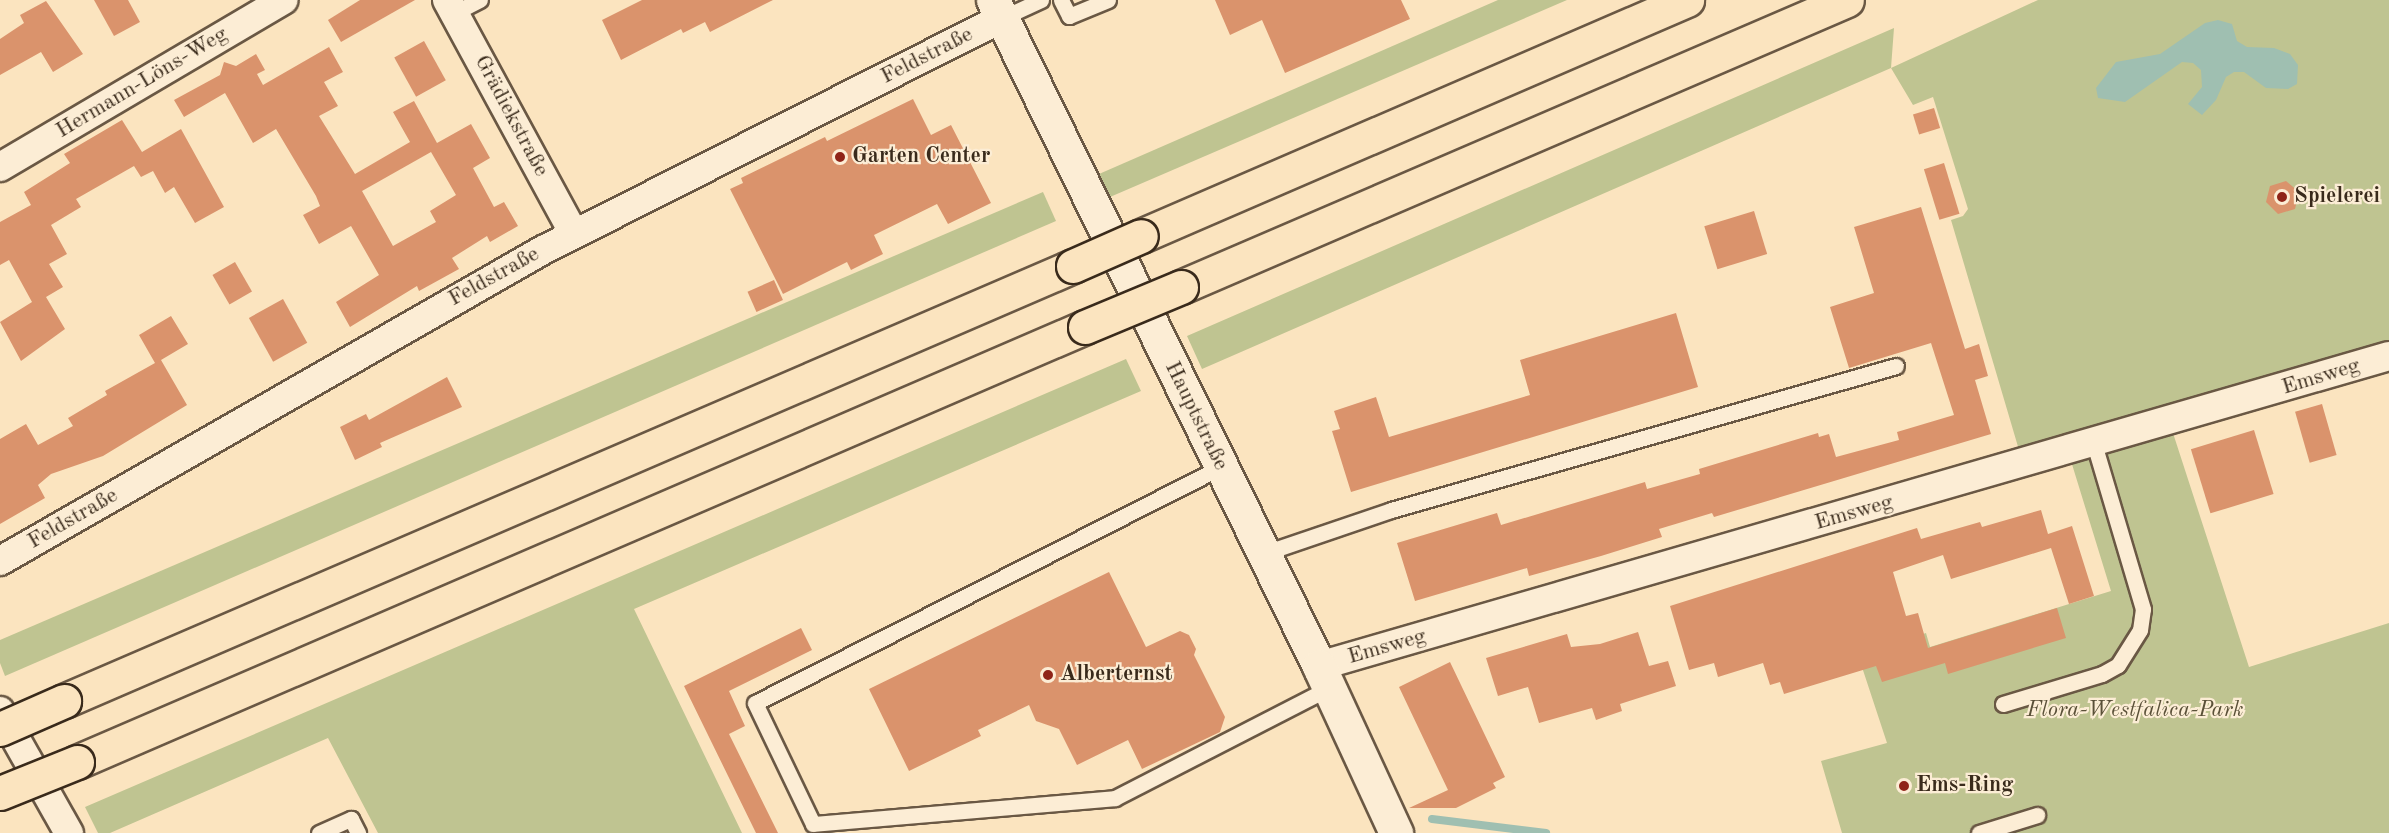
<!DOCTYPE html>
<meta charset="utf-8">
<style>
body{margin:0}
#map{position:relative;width:2389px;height:833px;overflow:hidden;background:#fbe4bf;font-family:"Old Standard TT",serif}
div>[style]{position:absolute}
.green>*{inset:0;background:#bfc491}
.water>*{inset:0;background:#9fbfb1}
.stream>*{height:8px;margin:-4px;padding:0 4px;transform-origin:4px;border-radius:4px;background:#9fbfb1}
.building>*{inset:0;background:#da936c;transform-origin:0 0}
.roads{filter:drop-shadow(2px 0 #6a5844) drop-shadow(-2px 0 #6a5844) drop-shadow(0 2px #6a5844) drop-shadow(0 -2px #6a5844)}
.service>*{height:15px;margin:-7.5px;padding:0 7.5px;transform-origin:7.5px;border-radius:7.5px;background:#fcedd5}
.minor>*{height:28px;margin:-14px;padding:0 14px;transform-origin:14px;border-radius:14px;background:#fcedd5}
.tertiary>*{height:33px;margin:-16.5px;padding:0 16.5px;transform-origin:16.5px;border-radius:16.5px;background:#fcedd5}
.motorway>*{height:33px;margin:-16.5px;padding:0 16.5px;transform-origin:16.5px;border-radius:16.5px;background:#fbe4bf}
.bridges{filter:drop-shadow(2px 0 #392a1b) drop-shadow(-2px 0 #392a1b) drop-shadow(0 2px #392a1b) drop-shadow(0 -2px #392a1b)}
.motorway-bridge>*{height:33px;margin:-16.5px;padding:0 16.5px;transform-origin:16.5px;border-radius:16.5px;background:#fbe4bf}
.dots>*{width:16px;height:16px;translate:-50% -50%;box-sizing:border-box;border:3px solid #fcedd5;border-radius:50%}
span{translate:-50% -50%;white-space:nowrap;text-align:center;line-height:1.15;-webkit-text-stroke:4.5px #fcedd5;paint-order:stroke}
.street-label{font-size:22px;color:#392a1b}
.poi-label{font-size:22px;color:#392a1b;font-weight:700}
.left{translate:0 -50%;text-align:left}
.park-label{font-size:22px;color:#5a5038;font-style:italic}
</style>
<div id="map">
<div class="green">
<div style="clip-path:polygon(1498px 0,1567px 0,1110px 197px,1099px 174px)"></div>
<div style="clip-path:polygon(2038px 0,2389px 0,2389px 340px,2019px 450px,1951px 220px,1963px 216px,1968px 209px,1933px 97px,1913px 105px,1891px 68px,1202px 369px,1187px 336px,1894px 28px,1891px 68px)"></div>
<div style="clip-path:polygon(1043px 192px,1056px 221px,5px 676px,0 663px,0 640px)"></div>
<div style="clip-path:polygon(1126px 359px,1141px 391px,634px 609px,742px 833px,378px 833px,328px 738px,110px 833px,98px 833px,85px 807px)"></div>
<div style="clip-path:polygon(2172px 430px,2249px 667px,2389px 623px,2389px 833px,1842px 833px,1821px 761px,1887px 743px,1858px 655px,1926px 633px,1930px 647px,2111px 591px,2071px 461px)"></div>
</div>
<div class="water">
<div style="clip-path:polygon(2218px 20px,2232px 24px,2237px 41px,2247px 47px,2274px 48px,2290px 54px,2298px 65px,2297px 84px,2288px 89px,2266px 88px,2244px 72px,2234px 72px,2226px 77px,2216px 100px,2202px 115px,2188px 104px,2202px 87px,2201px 70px,2193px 63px,2182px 62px,2125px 102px,2098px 98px,2096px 88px,2116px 62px,2160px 54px,2205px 23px)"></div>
</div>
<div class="stream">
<div style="left:1432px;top:819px;width:115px;rotate:7deg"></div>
</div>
<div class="building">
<div style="clip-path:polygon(94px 0,128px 0,140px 22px,114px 36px)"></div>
<div style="clip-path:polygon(360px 0,415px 0,341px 42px,328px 20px)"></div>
<div style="clip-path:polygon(642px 0,773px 0,710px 32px,705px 22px,683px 33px,681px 29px,621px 60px,602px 20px)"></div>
<div style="clip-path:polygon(1215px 0,1401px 0,1410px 19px,1285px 73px,1262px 20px,1230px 35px)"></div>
<div style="clip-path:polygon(46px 1px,83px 54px,53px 72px,41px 52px,0 75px,0 39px,24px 23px,20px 15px)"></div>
<div style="left:424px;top:41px;width:45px;height:34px;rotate:61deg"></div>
<div style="clip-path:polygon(evenodd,329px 47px,343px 72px,324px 82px,338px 106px,319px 116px,355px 174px,410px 142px,393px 112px,414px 101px,437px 143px,471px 124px,490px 158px,473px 168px,494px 207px,504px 202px,518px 226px,490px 242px,487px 236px,452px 258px,459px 269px,419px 291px,417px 286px,350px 327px,336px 302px,379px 275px,351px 226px,319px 244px,303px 215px,320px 206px,316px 196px,276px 129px,253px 143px,225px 93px,184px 117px,174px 100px,220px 75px,224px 62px,236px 66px,256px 54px,265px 70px,257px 74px,263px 85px,329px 47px,431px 152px,456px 195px,430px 211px,436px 222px,393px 246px,362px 191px,431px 152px)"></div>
<div style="clip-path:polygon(913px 99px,931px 135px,951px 125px,991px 203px,948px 224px,937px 204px,874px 235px,883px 254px,851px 270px,847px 262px,783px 294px,730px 189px,743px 183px,741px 178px,825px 137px,827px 141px)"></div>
<div style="left:1934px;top:108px;width:21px;height:22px;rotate:73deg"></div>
<div style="clip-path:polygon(122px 120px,142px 152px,181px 129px,224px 207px,195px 223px,174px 187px,165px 193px,153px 171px,141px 177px,134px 166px,76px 199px,81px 207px,51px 225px,67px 254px,49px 264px,63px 287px,46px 297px,65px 329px,21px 361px,0 322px,32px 302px,9px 260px,0 265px,0 222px,31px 205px,24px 192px,70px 163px,64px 154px)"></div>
<div style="left:1944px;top:163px;width:53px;height:21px;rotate:73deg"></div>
<div style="clip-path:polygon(2286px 181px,2299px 192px,2295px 209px,2278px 214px,2266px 202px,2270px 186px)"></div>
<div style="clip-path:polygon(1921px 207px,1965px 349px,1979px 344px,1988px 376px,1975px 380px,1991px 434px,1714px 517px,1712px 513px,1659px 529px,1662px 537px,1601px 556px,1529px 576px,1527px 568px,1415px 601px,1397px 543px,1497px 513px,1501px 525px,1645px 482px,1647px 489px,1700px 474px,1699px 469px,1818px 433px,1819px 437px,1829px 434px,1836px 457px,1899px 440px,1897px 432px,1954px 415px,1931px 343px,1849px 368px,1830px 307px,1874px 293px,1854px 227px)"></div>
<div style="left:1754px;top:211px;width:45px;height:52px;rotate:73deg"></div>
<div style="left:235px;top:262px;width:34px;height:26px;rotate:60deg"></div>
<div style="left:774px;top:280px;width:22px;height:29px;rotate:66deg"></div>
<div style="left:283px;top:299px;width:50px;height:39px;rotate:61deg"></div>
<div style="clip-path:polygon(1676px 313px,1698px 387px,1351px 492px,1332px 431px,1340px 429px,1334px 411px,1376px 397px,1389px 437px,1530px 395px,1520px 360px)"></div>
<div style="clip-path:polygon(171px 316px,188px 344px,161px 360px,187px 405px,103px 456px,51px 474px,38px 485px,45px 498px,0 524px,0 439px,26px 424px,38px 445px,73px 426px,68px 418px,107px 395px,105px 391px,155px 363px,139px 335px)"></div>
<div style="clip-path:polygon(447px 377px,462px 407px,380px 443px,382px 447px,355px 460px,340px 427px,366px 414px,369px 420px)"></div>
<div style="left:2322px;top:404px;width:53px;height:28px;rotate:74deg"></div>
<div style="left:2254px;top:430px;width:67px;height:66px;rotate:73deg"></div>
<div style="clip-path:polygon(2041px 510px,2048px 534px,2072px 526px,2094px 596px,2069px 604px,2051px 548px,1951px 579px,1943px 555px,1893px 572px,1906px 616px,1918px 613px,1928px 648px,2057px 608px,2066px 638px,1948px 674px,1945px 663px,1882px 682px,1876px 666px,1784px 694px,1780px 682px,1770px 685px,1763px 663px,1718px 677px,1714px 663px,1689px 670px,1670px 606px,1917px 528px,1921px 539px,1980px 522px,1982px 527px)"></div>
<div style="clip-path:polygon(1109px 572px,1146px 647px,1180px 631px,1189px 635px,1196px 649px,1194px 655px,1225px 717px,1220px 732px,1142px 769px,1128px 740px,1077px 765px,1059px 729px,1036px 721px,1029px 705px,978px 730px,981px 736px,909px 771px,869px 689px)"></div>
<div style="clip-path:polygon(801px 628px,812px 650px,729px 691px,745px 726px,729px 734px,778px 833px,756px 833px,684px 686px)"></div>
<div style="clip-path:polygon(1638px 632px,1649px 666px,1668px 661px,1676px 686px,1620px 704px,1622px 711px,1596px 720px,1592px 708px,1539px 723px,1528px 687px,1498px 696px,1486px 658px,1567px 634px,1571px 647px,1600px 644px)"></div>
<div style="clip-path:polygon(1450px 662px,1505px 777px,1493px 783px,1496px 788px,1456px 808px,1409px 808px,1448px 790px,1399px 687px)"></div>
</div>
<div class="roads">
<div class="service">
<div style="left:1061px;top:0;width:18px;rotate:63deg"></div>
<div style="left:1069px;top:16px;width:42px;rotate:-22.3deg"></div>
<div style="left:454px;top:13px;width:29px;rotate:-27deg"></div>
<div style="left:1002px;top:18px;width:43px;rotate:-24.8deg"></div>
<div style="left:1221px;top:467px;width:522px;rotate:153.14deg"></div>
<div style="left:755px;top:703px;width:134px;rotate:64.4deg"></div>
<div style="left:813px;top:824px;width:303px;rotate:-4.9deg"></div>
<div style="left:1115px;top:798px;width:241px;rotate:-27.2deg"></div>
<div style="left:1262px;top:554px;width:136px;rotate:-18.8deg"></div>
<div style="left:1391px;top:510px;width:525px;rotate:-15.92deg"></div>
<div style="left:2003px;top:704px;width:103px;rotate:-16.9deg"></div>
<div style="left:2102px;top:674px;width:18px;rotate:-29deg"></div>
<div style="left:2118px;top:665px;width:41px;rotate:-57.8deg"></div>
<div style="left:2140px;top:630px;width:21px;rotate:-82deg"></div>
<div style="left:2143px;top:609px;width:172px;rotate:-106.5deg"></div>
<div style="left:319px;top:833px;width:35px;rotate:-24deg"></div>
<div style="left:351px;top:819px;width:16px;rotate:63deg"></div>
<div style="left:1979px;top:833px;width:61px;rotate:-17.2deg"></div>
</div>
<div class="minor">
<div style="left:447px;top:0;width:266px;rotate:61.5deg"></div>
<div style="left:0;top:167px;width:329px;rotate:-30.5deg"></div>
<div style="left:0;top:561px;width:626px;rotate:-29.8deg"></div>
<div style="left:543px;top:250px;width:514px;rotate:-26.81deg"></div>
<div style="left:1319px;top:666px;width:1114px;rotate:-16.16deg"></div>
<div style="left:0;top:711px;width:140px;rotate:60.5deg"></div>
</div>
<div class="tertiary">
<div style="left:993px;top:0;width:742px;rotate:63.92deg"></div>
<div style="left:1319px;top:666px;width:184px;rotate:65.2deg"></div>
</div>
<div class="motorway">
<div style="left:1141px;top:236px;width:595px;rotate:-23.38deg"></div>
<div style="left:1181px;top:287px;width:725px;rotate:-23.31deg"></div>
<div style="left:64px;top:701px;width:1099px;rotate:-23.32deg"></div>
<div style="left:77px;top:762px;width:1098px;rotate:-23.34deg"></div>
</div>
</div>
<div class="bridges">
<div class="motorway-bridge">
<div style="left:1073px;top:266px;width:74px;rotate:-23.8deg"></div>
<div style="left:1085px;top:327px;width:104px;rotate:-22.6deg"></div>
<div style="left:0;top:729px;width:70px;rotate:-23.6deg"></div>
<div style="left:0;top:793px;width:83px;rotate:-21.9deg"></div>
</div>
</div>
<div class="dots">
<div style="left:840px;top:157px;background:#8f2418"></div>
<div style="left:2282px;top:197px;background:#8f2418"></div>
<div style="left:1048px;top:675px;background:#8f2418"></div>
<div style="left:1904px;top:786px;background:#8f2418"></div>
</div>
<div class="street-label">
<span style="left:927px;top:56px;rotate:-27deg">Feldstraße</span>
<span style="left:142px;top:83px;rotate:-31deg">Hermann-Löns-Weg</span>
<span style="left:511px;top:116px;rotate:62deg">Grädiekstraße</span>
<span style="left:494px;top:277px;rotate:-29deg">Feldstraße</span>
<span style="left:2321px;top:377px;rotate:-17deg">Emsweg</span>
<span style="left:1196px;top:416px;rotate:64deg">Hauptstraße</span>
<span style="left:1854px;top:513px;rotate:-16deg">Emsweg</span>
<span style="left:73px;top:519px;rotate:-30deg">Feldstraße</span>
<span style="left:1387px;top:647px;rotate:-16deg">Emsweg</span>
</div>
<div class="poi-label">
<span class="left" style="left:852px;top:157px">Garten Center</span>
<span class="left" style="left:2294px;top:197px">Spielerei</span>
<span class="left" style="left:1060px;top:675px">Alberternst</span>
<span class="left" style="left:1916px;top:786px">Ems-Ring</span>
</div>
<div class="park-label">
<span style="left:2135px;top:711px">Flora-Westfalica-Park</span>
</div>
</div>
